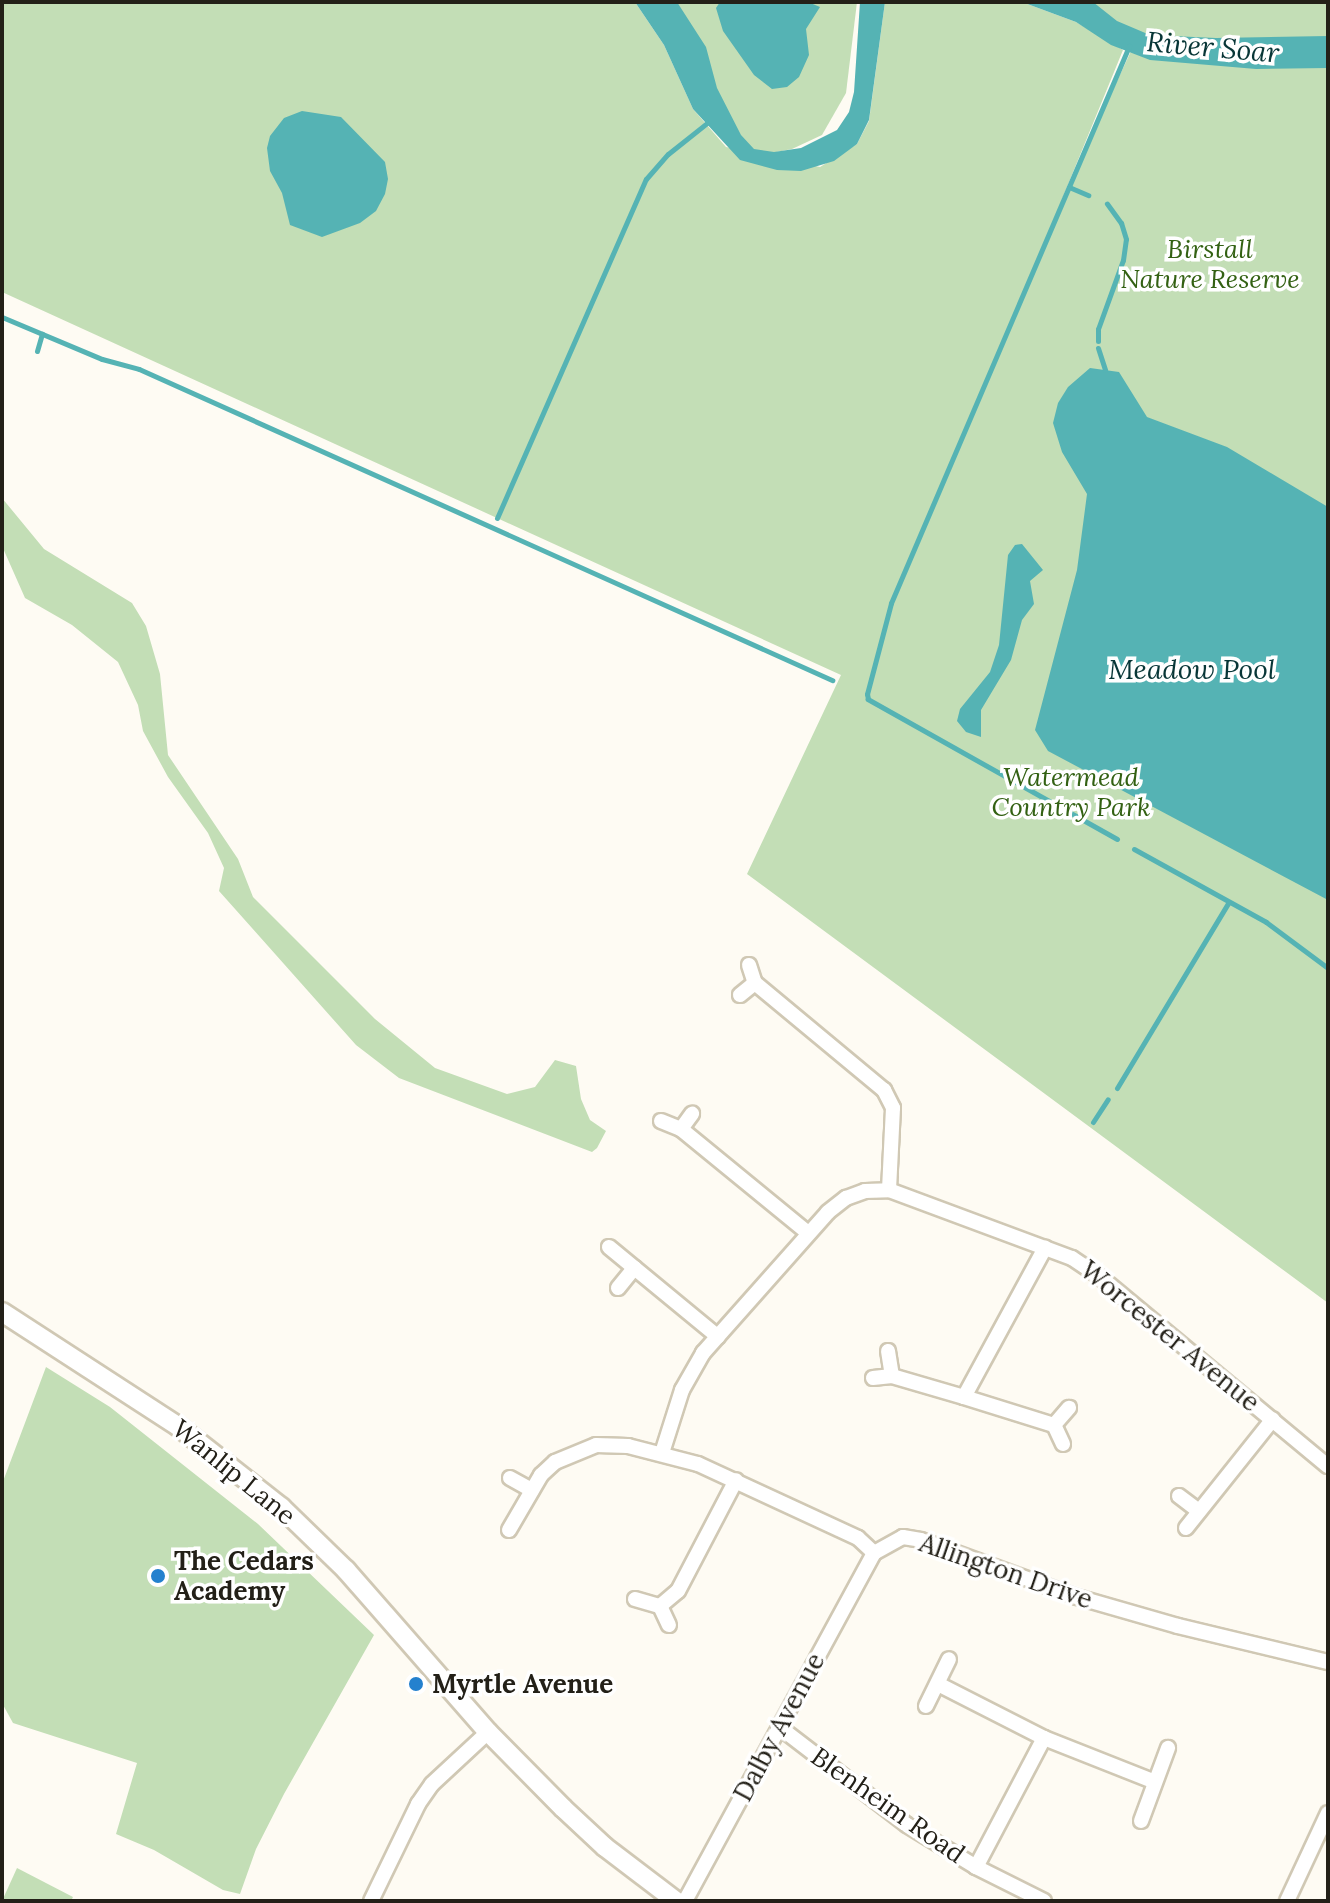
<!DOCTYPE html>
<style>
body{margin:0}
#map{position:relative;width:1330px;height:1903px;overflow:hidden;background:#fefbf3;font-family:Lora,serif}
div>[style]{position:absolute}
.green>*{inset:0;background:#c3deb6}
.water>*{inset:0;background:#55b3b4}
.stream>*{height:5px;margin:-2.5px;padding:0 2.5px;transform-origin:2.5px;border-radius:2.5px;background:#55b3b4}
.roads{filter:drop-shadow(2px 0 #d0c8b4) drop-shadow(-2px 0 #d0c8b4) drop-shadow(0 2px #d0c8b4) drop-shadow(0 -2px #d0c8b4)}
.minor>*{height:14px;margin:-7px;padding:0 7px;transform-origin:7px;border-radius:7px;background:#fff}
.tertiary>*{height:18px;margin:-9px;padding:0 9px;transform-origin:9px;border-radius:9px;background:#fff}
.dots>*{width:22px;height:22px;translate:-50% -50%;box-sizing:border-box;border:4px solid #fff;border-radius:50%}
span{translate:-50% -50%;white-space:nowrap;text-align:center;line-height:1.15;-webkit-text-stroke:7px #fff;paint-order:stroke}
.park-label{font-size:26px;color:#336113;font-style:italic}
.street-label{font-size:26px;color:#232018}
.poi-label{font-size:26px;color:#232018;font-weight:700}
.left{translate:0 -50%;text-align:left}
.water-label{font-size:28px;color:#083637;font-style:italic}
.frame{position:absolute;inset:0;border:4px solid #232018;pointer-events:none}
</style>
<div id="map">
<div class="green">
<div style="clip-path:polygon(2px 2px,635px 2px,664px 45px,693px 109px,726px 147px,820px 167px,857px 144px,869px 121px,885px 2px,1022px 2px,1076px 22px,1123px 50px,1060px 204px,1138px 36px,1075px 2px,1328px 2px,1328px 1303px,747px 874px,841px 675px,2px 292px)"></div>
<div style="clip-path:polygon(676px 2px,857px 2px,846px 93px,822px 135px,792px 149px,760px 155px,739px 144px)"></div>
<div style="clip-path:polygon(2px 498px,44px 549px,132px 603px,146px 626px,160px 674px,168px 755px,238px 859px,253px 897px,375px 1019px,435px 1068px,507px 1094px,535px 1087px,555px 1060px,576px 1066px,581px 1099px,590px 1120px,606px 1131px,597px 1148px,592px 1152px,399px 1078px,356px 1045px,219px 891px,224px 868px,208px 833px,168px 777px,143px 731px,138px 705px,118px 662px,72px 625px,25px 598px,2px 546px)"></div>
<div style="clip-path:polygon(46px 1367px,110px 1407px,258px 1524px,374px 1635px,284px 1794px,256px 1849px,240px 1894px,223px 1890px,154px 1850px,116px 1834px,137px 1763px,13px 1723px,2px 1703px,2px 1484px)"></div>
<div style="clip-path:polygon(17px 1868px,73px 1897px,71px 1901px,2px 1901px)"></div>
</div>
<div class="water">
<div style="clip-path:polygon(635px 2px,677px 2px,706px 47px,717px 88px,741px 135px,754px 149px,774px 152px,801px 148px,837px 130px,849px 112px,854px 92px,860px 2px,885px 2px,869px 120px,857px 144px,834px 161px,801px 171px,777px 170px,740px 160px,693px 109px,664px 45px)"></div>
<div style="clip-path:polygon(720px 2px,808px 2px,820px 7px,806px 29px,809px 55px,799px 77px,787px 87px,772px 89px,754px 75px,723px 31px,716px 8px)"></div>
<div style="clip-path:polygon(1022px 2px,1093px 2px,1117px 21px,1150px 35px,1216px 38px,1328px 36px,1328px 68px,1256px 69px,1150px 60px,1111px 45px,1076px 22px)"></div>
<div style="clip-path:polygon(302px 111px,341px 117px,385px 162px,388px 179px,385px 194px,376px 211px,360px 223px,322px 237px,290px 225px,282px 193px,270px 171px,267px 148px,270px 136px,284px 118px)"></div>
<div style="clip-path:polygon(1090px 368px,1119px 372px,1147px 417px,1227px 447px,1328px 507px,1328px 900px,1048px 751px,1035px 730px,1077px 570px,1087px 494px,1062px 452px,1053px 423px,1058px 403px,1068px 387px)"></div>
<div style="clip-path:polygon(1022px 544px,1043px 570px,1030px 581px,1034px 604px,1022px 620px,1011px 660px,981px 710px,981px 737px,966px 732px,957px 721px,960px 709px,990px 672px,999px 645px,1008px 555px,1015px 545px)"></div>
</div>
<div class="stream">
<div style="left:1069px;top:187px;width:21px;rotate:23deg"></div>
<div style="left:2px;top:317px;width:108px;rotate:22.8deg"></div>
<div style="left:102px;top:359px;width:38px;rotate:15deg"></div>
<div style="left:139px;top:369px;width:760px;rotate:24.17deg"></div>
<div style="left:1098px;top:341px;width:12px;rotate:-90deg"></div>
<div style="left:1098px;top:329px;width:73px;rotate:-70.1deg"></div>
<div style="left:1123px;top:260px;width:21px;rotate:-82deg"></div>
<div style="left:1126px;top:239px;width:17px;rotate:-107deg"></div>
<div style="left:1121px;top:223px;width:24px;rotate:-126deg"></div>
<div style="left:1098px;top:348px;width:23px;rotate:72deg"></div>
<div style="left:37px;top:351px;width:18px;rotate:-74deg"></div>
<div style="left:497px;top:518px;width:370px;rotate:-66.3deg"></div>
<div style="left:646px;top:179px;width:33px;rotate:-49deg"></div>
<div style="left:668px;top:154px;width:50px;rotate:-38.5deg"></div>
<div style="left:1117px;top:839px;width:286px;rotate:-150.7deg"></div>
<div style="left:868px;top:699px;width:5px;rotate:-101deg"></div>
<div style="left:867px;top:694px;width:94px;rotate:-75.2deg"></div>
<div style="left:891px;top:603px;width:606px;rotate:-66.86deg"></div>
<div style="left:1134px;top:849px;width:151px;rotate:28.9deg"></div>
<div style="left:1266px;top:922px;width:77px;rotate:36.6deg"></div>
<div style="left:1117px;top:1088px;width:216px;rotate:-59deg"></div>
<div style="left:1093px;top:1122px;width:27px;rotate:-57deg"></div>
</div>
<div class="roads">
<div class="minor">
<div style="left:749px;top:965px;width:19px;rotate:72deg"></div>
<div style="left:755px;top:983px;width:168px;rotate:39.7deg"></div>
<div style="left:884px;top:1090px;width:20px;rotate:63deg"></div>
<div style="left:893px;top:1108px;width:82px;rotate:92.8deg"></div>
<div style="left:740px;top:995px;width:19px;rotate:-39deg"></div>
<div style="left:661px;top:1121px;width:22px;rotate:22deg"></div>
<div style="left:681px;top:1129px;width:164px;rotate:39.3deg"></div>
<div style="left:681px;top:1129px;width:19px;rotate:-54deg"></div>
<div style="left:609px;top:1247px;width:141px;rotate:39.5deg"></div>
<div style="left:618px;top:1288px;width:26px;rotate:-51deg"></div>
<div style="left:888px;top:1351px;width:25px;rotate:81deg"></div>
<div style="left:873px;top:1378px;width:19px;rotate:-6deg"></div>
<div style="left:892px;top:1376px;width:75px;rotate:16.3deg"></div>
<div style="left:964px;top:1397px;width:170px;rotate:-61.5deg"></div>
<div style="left:964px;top:1397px;width:94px;rotate:17.3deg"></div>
<div style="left:1063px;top:1444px;width:21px;rotate:-115deg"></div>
<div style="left:1054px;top:1425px;width:23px;rotate:-49deg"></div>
<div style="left:662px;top:1453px;width:66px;rotate:-72.4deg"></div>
<div style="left:682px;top:1390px;width:43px;rotate:-60.4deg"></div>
<div style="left:703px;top:1353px;width:188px;rotate:-48.4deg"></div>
<div style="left:828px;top:1212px;width:23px;rotate:-38deg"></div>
<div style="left:846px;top:1198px;width:20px;rotate:-20deg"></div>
<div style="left:865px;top:1191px;width:24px;rotate:-2deg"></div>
<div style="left:889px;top:1190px;width:195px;rotate:20.4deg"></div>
<div style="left:1072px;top:1258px;width:34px;rotate:34deg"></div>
<div style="left:1100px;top:1277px;width:296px;rotate:39.7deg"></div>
<div style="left:510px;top:1478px;width:25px;rotate:29deg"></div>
<div style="left:1179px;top:1496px;width:25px;rotate:37deg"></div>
<div style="left:1186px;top:1528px;width:139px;rotate:-51.4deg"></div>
<div style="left:509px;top:1530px;width:64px;rotate:-59.8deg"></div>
<div style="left:541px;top:1475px;width:19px;rotate:-43deg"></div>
<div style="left:555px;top:1462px;width:44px;rotate:-22.5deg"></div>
<div style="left:596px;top:1445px;width:32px;rotate:2deg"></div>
<div style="left:628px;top:1446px;width:72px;rotate:14.4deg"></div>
<div style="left:698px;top:1464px;width:176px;rotate:24.8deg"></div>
<div style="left:858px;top:1538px;width:22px;rotate:43deg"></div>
<div style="left:874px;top:1553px;width:33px;rotate:-29deg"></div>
<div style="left:903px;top:1537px;width:18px;rotate:9deg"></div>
<div style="left:921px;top:1540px;width:166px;rotate:20.1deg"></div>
<div style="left:1077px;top:1597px;width:105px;rotate:16deg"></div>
<div style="left:1178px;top:1626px;width:154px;rotate:13.5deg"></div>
<div style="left:635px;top:1599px;width:26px;rotate:16deg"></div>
<div style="left:660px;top:1606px;width:23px;rotate:-40deg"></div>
<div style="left:678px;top:1591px;width:125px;rotate:-62.4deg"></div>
<div style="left:660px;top:1606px;width:21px;rotate:65deg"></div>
<div style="left:938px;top:1684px;width:119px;rotate:27deg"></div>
<div style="left:1044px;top:1738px;width:146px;rotate:117.8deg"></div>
<div style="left:926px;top:1706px;width:52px;rotate:-63.9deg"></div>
<div style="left:778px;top:1726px;width:163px;rotate:37.5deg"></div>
<div style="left:907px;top:1825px;width:81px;rotate:31.3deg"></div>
<div style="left:976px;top:1867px;width:76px;rotate:26.6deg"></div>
<div style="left:1044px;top:1738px;width:119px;rotate:21.6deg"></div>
<div style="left:1141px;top:1821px;width:78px;rotate:-69.7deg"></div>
<div style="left:371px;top:1901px;width:108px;rotate:-64.1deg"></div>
<div style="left:418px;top:1804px;width:24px;rotate:-55deg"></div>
<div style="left:432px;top:1784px;width:76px;rotate:-42.9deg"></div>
<div style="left:685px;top:1901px;width:396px;rotate:-61.5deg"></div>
<div style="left:1287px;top:1901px;width:97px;rotate:-65deg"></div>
</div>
<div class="tertiary">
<div style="left:2px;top:1312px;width:211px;rotate:33deg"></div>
<div style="left:179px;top:1427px;width:130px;rotate:38.1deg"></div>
<div style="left:281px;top:1507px;width:91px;rotate:44.1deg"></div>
<div style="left:346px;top:1570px;width:215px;rotate:48.8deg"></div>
<div style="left:488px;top:1732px;width:107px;rotate:45.4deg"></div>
<div style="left:563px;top:1808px;width:57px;rotate:42.9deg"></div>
<div style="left:605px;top:1847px;width:89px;rotate:37.3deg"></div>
</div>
</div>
<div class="dots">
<div style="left:158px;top:1576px;background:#2481ce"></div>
<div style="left:416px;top:1684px;background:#2481ce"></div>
</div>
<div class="park-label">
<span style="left:1210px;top:264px">Birstall<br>Nature Reserve</span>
<span style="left:1071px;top:792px">Watermead<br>Country Park</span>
</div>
<div class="street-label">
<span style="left:1170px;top:1336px;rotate:39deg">Worcester Avenue</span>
<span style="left:234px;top:1472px;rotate:39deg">Wanlip Lane</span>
<span style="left:1006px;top:1571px;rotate:19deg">Allington Drive</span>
<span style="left:779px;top:1727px;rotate:-62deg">Dalby Avenue</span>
<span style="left:888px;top:1805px;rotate:35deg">Blenheim Road</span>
</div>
<div class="poi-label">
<span class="left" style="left:174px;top:1576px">The Cedars<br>Academy</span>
<span class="left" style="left:432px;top:1684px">Myrtle Avenue</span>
</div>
<div class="water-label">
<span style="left:1213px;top:47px;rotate:5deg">River Soar</span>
<span style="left:1192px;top:669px">Meadow Pool</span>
</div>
<div class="frame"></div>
</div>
